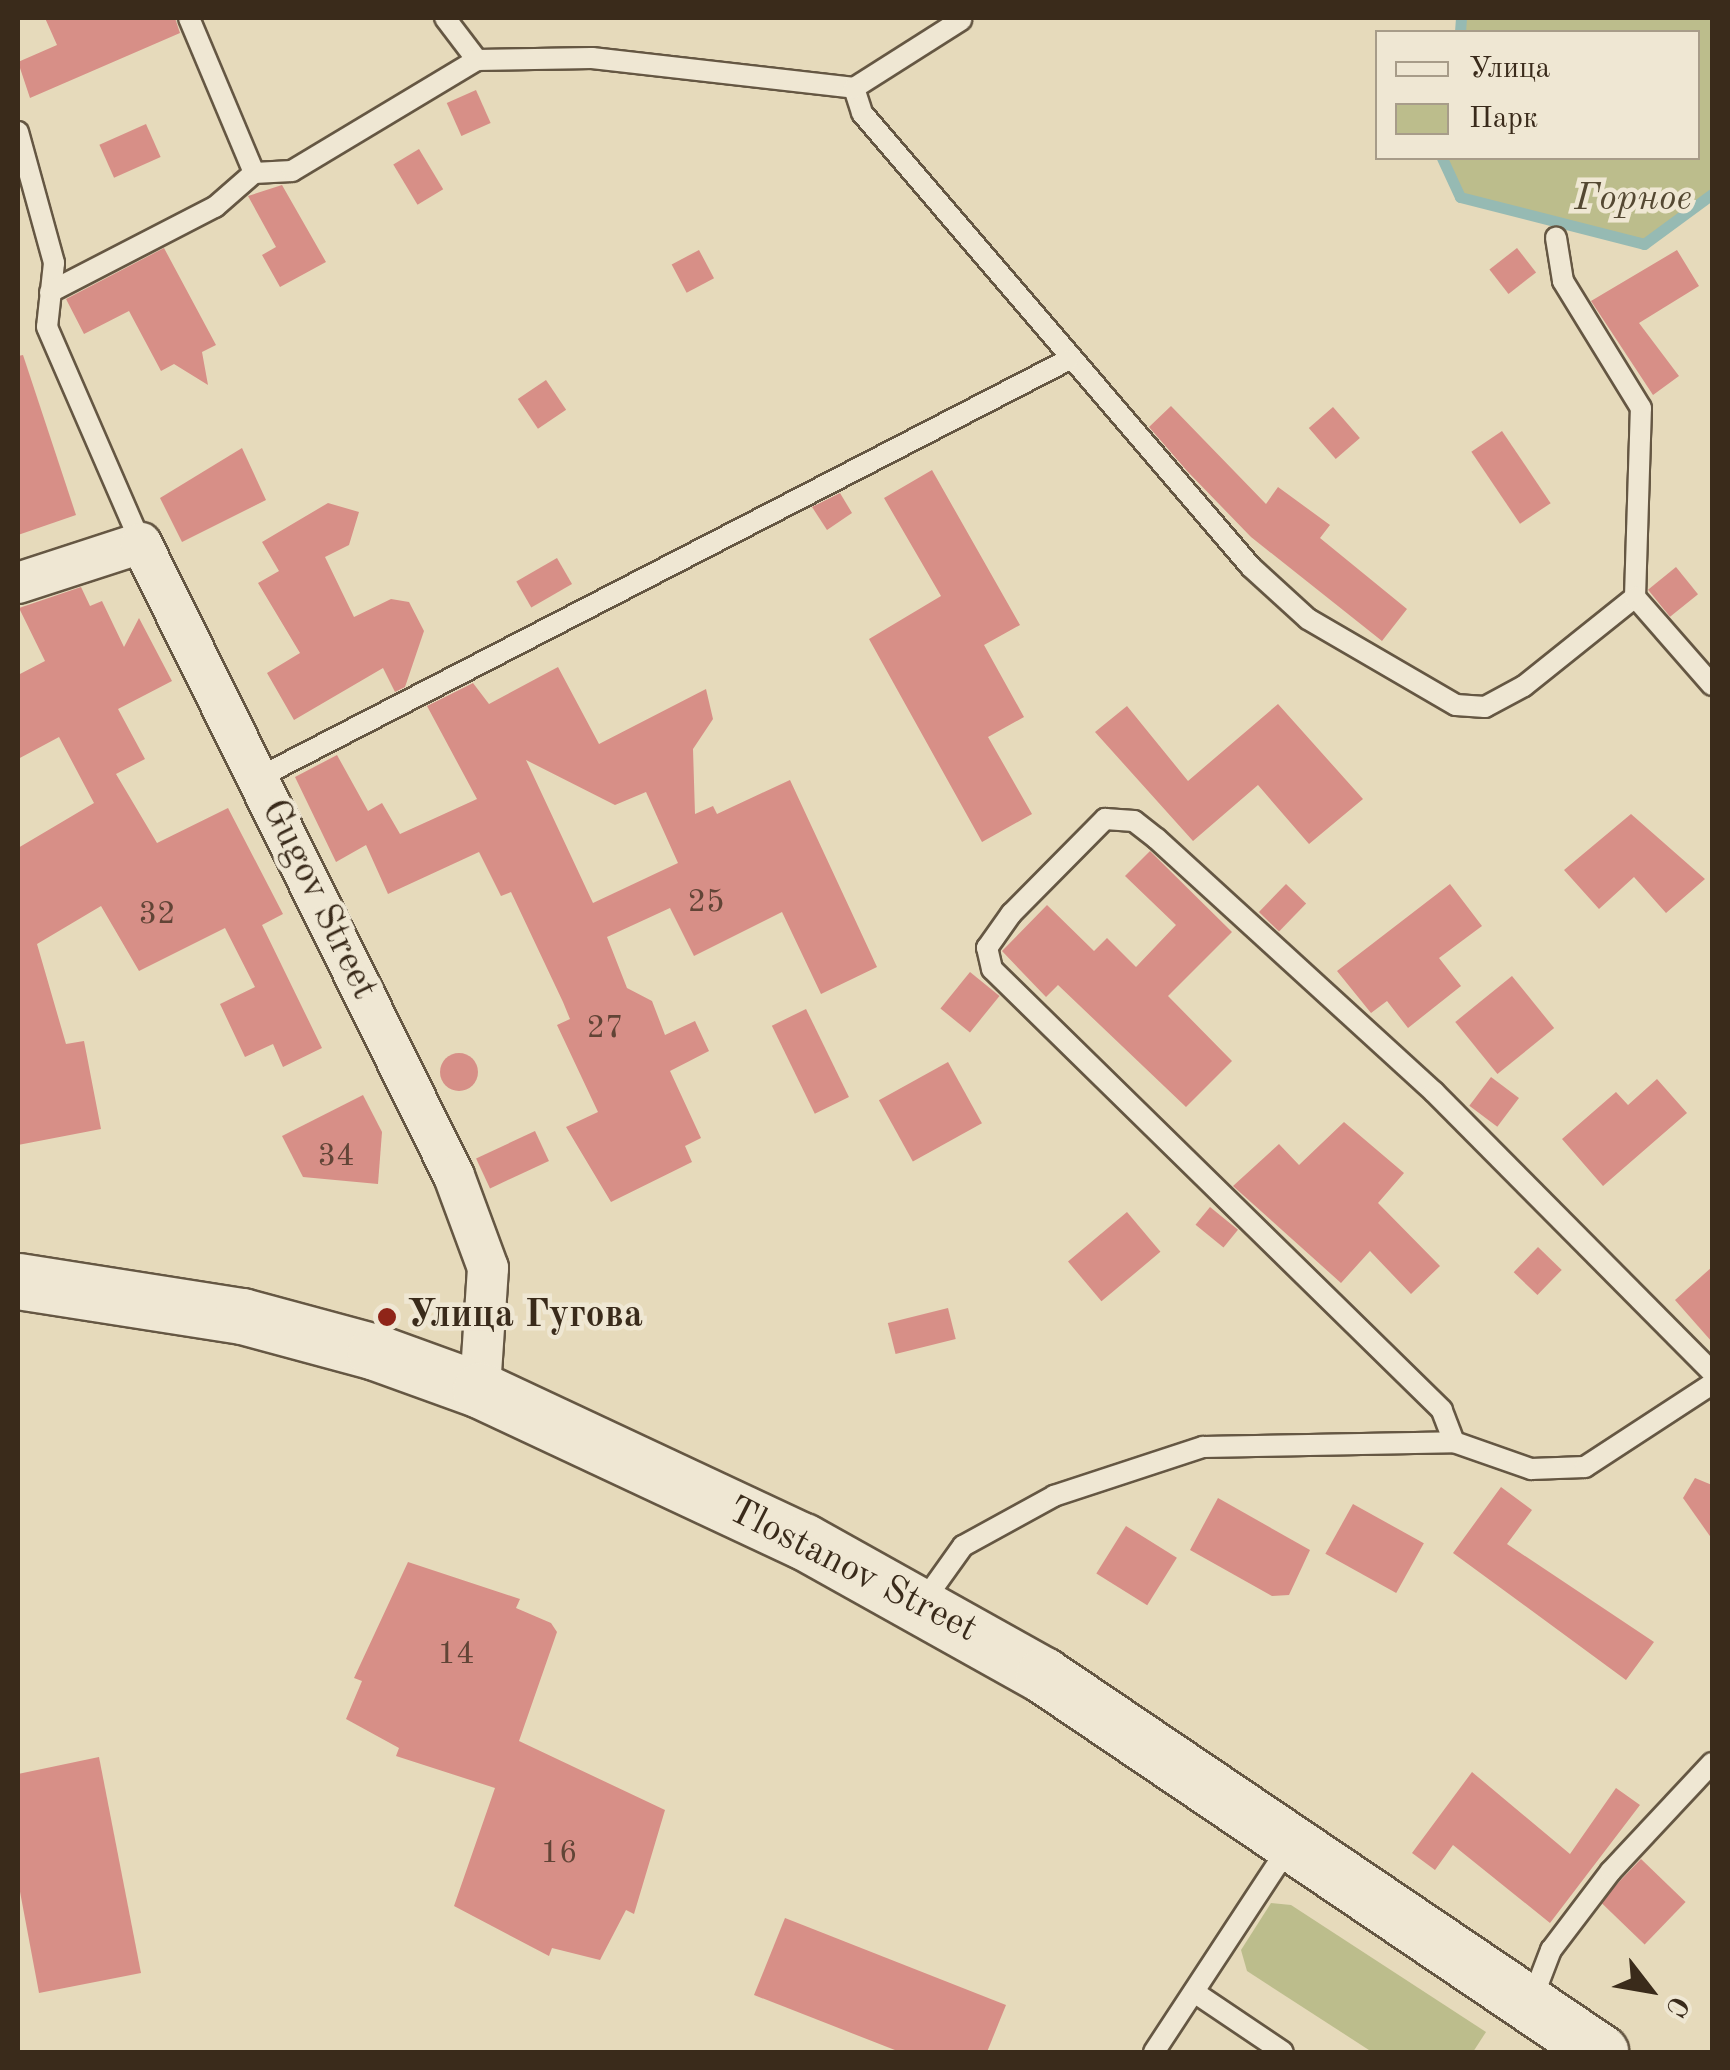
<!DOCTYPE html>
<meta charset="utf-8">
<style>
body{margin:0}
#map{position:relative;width:1730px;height:2070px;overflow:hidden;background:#e6dabb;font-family:"Old Standard TT",serif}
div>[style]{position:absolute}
.green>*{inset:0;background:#bcbd8c}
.stream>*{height:11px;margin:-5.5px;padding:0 5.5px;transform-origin:5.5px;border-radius:5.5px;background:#96bab3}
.building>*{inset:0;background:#d78f87;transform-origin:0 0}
.round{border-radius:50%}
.roads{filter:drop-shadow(2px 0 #655743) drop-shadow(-2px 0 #655743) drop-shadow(0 2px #655743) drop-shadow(0 -2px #655743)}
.service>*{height:20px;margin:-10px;padding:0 10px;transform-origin:10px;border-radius:10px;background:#efe7d3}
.minor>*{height:40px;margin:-20px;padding:0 20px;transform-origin:20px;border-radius:20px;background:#efe7d3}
.secondary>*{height:55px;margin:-27.5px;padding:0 27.5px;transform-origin:27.5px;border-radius:27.5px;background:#efe7d3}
.dots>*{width:28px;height:28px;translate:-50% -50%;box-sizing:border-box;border:5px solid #efe7d3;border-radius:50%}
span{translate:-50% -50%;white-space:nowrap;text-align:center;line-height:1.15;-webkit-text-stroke:9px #efe7d3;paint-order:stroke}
.number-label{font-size:32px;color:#614436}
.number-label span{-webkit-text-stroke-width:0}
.park-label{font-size:38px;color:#544832;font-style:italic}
.street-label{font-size:38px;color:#3a2b1b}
.poi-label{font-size:38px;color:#3a2b1b;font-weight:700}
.left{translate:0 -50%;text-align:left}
.frame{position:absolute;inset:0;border:20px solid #3a2b1b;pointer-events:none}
.legend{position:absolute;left:1375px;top:30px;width:325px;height:130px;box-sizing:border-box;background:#efe7d3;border:2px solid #a79c89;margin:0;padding:12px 18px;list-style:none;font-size:30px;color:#3a2b1b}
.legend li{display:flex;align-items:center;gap:20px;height:50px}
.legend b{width:50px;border:2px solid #a79c89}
.north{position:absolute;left:1600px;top:1940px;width:100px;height:100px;-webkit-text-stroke:8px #efe7d3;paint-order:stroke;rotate:121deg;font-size:28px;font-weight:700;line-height:40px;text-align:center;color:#3a2b1b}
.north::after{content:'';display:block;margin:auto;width:35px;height:45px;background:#3a2b1b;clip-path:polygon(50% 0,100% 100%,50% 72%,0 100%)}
</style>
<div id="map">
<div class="green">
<div style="clip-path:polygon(1461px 18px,1712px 18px,1712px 194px,1644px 244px,1460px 197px,1442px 158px,1698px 158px,1698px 32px,1460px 32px)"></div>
<div style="clip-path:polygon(1271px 1903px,1291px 1905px,1486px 2032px,1473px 2052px,1372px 2052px,1247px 1971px,1241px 1950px)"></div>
</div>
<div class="stream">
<div style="left:1460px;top:32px;width:14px;rotate:-86deg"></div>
<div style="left:1442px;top:158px;width:43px;rotate:65.2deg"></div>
<div style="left:1460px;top:197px;width:190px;rotate:14.3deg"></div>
<div style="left:1644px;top:244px;width:84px;rotate:-36.3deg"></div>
</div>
<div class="building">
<div style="clip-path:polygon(45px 18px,175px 18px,180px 33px,30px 98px,18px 62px,57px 45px)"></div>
<div style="left:476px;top:90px;width:36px;height:32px;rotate:66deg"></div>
<div style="left:146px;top:124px;width:36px;height:51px;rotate:66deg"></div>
<div style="left:419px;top:149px;width:47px;height:30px;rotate:59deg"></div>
<div style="clip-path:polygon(282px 185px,326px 262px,280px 287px,262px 255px,276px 247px,248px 196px)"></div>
<div style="clip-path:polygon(164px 248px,216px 345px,202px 352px,208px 385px,174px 364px,161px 371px,129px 311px,84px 334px,66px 299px)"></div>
<div style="left:1517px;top:248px;width:31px;height:35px;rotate:52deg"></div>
<div style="left:699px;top:250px;width:32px;height:31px;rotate:62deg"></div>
<div style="clip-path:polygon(1677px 250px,1699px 286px,1639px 323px,1679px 376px,1653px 395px,1591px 301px)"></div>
<div style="clip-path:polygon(23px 355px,76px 515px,18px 535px,18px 356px)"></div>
<div style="left:546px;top:380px;width:36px;height:34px;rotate:56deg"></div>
<div style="clip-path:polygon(1171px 406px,1266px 504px,1278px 487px,1330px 525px,1320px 538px,1407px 609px,1382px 641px,1251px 537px,1188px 472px,1149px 427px)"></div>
<div style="left:1333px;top:407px;width:41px;height:32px;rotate:49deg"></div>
<div style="left:1502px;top:431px;width:87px;height:37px;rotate:56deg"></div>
<div style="clip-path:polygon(242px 448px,266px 500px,182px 542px,160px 498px)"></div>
<div style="clip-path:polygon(932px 470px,1020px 625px,984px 645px,1024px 717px,988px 737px,1032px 814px,982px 842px,869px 639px,941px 596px,884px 498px)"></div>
<div style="clip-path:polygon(840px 493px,852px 513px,827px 530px,812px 507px)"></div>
<div style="clip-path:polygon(328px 503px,359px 512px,349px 545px,325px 557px,354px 617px,391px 599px,409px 602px,424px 631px,405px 687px,395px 692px,383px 668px,294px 720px,267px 673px,300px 653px,258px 583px,279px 571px,262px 542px)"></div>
<div style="left:557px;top:558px;width:30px;height:47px;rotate:60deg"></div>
<div style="left:1676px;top:567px;width:35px;height:36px;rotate:51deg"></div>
<div style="clip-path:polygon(81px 587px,90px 606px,102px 601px,124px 647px,139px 618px,172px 681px,118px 709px,145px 759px,116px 774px,157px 843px,228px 808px,283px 914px,262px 925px,322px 1048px,283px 1067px,273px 1044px,245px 1057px,220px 1004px,255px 987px,225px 928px,139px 971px,101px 906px,37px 944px,66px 1044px,84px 1041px,101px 1129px,18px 1145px,18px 848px,94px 803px,59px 737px,18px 759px,18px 675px,45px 661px,19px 608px)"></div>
<div style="clip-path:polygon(evenodd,558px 667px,599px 744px,706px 689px,713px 719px,693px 749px,695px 814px,713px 806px,717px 814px,790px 780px,877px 967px,821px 994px,782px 912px,694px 956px,670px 908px,607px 937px,627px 988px,652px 1001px,665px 1035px,695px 1021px,709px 1051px,670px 1071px,701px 1138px,685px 1146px,692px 1162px,611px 1202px,566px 1127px,598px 1112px,557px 1025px,570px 1019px,563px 1002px,511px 892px,501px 896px,479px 852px,388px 894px,366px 845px,336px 862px,295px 777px,337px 755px,368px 811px,382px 803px,400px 834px,477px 799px,427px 706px,473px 683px,489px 704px,558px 667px,526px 760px,615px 805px,646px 792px,678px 863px,593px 903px,526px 760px)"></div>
<div style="clip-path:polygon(1278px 704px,1363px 799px,1309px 844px,1258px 785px,1193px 841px,1095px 732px,1127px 706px,1188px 781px)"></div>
<div style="clip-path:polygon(1631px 814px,1705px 879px,1666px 913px,1634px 877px,1599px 909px,1564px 870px)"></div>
<div style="clip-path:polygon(1150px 851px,1232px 932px,1168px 996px,1232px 1061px,1186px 1107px,1058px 985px,1046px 997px,1002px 951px,1047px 905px,1094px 951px,1107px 938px,1136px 967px,1176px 925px,1125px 876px)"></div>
<div style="left:1286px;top:884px;width:28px;height:39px;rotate:44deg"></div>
<div style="clip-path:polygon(1450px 884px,1482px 926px,1439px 958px,1461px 986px,1408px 1028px,1387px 1001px,1371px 1013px,1337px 971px)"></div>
<div style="left:970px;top:972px;width:38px;height:47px;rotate:39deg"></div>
<div style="left:1512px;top:976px;width:67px;height:73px;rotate:51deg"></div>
<div style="left:806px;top:1009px;width:98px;height:38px;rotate:64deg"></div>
<div class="round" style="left:440px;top:1053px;width:38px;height:38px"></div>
<div style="left:948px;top:1062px;width:70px;height:79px;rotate:61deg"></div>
<div style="left:1491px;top:1077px;width:35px;height:36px;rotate:37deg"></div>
<div style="clip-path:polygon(1657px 1079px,1687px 1113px,1603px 1186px,1562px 1139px,1616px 1092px,1628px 1105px)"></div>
<div style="clip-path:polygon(363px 1095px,382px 1132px,378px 1184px,303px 1177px,282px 1136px)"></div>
<div style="clip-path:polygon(1344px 1122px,1404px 1173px,1378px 1203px,1440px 1266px,1411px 1294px,1370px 1251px,1341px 1283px,1233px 1186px,1279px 1144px,1299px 1165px)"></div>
<div style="left:535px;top:1131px;width:33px;height:65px;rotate:65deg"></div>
<div style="left:1210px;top:1207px;width:36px;height:23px;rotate:39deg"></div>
<div style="left:1127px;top:1212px;width:52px;height:77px;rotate:50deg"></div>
<div style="left:1538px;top:1247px;width:33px;height:35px;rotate:44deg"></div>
<div style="clip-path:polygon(1712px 1267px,1712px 1342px,1675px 1300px)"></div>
<div style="left:948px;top:1308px;width:32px;height:62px;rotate:76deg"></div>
<div style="clip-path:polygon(1695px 1478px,1712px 1485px,1712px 1539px,1683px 1498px)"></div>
<div style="clip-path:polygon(1501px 1487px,1532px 1510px,1507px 1544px,1654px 1642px,1626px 1680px,1453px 1553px)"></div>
<div style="clip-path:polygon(1218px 1498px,1310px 1550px,1289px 1595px,1272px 1596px,1190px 1550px)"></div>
<div style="left:1353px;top:1504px;width:81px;height:57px;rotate:29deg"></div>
<div style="left:1126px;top:1526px;width:60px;height:56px;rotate:32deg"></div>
<div style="clip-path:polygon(408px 1562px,520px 1599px,516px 1608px,551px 1623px,557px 1632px,519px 1741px,665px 1810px,634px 1914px,626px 1910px,600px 1960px,552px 1948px,549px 1956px,454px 1906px,495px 1788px,396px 1756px,399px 1748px,346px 1719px,362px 1681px,354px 1678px)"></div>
<div style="clip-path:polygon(99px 1757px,141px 1973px,39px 1993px,18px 1881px,18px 1774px)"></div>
<div style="clip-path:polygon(1472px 1772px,1570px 1854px,1616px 1788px,1640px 1805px,1550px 1923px,1453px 1845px,1435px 1870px,1412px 1853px)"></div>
<div style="left:1641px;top:1859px;width:62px;height:59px;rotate:44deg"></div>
<div style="clip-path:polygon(785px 1918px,1006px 2005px,987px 2052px,900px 2052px,754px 1995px)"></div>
</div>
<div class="roads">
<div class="service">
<div style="left:189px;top:18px;width:168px;rotate:67.2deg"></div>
<div style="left:445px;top:18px;width:53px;rotate:52.7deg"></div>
<div style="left:854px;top:88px;width:26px;rotate:72deg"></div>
<div style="left:862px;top:113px;width:598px;rotate:49.41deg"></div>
<div style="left:1251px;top:567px;width:77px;rotate:42.4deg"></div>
<div style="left:1308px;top:619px;width:171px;rotate:30.2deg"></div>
<div style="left:1456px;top:705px;width:29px;rotate:4deg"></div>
<div style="left:1485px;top:707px;width:44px;rotate:-28.3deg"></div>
<div style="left:1524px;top:686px;width:142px;rotate:-38.7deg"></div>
<div style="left:1635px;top:597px;width:189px;rotate:-88.2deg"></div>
<div style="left:1641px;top:408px;width:149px;rotate:-121.6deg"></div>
<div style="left:1563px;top:281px;width:44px;rotate:-99.2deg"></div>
<div style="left:18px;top:132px;width:136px;rotate:74.6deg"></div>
<div style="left:54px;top:263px;width:64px;rotate:96.2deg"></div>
<div style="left:47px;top:327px;width:236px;rotate:66.5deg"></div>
<div style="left:50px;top:292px;width:186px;rotate:-27.3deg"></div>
<div style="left:215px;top:207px;width:52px;rotate:-41.1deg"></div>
<div style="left:254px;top:173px;width:38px;rotate:-3deg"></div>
<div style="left:292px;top:171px;width:216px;rotate:-31deg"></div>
<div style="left:477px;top:60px;width:115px;rotate:-1deg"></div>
<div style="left:592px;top:58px;width:264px;rotate:6.5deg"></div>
<div style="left:854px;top:88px;width:127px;rotate:-32.4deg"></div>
<div style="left:1635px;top:597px;width:117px;rotate:48.8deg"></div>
<div style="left:258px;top:778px;width:911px;rotate:-27.3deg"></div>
<div style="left:1454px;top:1442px;width:34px;rotate:-111deg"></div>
<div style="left:1442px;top:1410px;width:630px;rotate:-135.58deg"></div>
<div style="left:992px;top:969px;width:22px;rotate:-103deg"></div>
<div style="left:987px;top:948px;width:42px;rotate:-54.8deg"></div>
<div style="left:1011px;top:914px;width:134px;rotate:-45.3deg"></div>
<div style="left:1105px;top:819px;width:29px;rotate:4deg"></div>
<div style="left:1134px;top:821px;width:29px;rotate:38deg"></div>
<div style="left:1157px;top:839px;width:375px;rotate:42.4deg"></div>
<div style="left:1434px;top:1092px;width:395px;rotate:45.2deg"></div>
<div style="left:923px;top:1602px;width:69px;rotate:-54.5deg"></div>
<div style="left:963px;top:1546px;width:104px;rotate:-28.8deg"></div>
<div style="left:1054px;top:1496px;width:157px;rotate:-18.2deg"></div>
<div style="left:1203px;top:1447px;width:251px;rotate:-1.1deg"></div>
<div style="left:1454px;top:1442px;width:82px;rotate:19.3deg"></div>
<div style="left:1531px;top:1469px;width:54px;rotate:-2.1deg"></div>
<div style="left:1585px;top:1467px;width:152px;rotate:-33.2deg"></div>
<div style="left:1194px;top:1992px;width:107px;rotate:34deg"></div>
<div style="left:1531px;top:2002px;width:56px;rotate:-69deg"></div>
<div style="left:1551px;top:1950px;width:99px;rotate:-52.8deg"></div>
<div style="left:1611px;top:1871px;width:148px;rotate:-46.9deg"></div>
<div style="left:1154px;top:2052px;width:248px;rotate:-56.7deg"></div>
</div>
<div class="minor">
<div style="left:18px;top:583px;width:129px;rotate:-18deg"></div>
<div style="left:141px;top:543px;width:706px;rotate:63.69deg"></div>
<div style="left:454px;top:1176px;width:98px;rotate:69.7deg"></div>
<div style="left:488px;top:1268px;width:122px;rotate:93.8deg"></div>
</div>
<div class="secondary">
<div style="left:18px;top:1281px;width:227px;rotate:8.9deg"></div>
<div style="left:242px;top:1316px;width:138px;rotate:15.1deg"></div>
<div style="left:375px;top:1352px;width:112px;rotate:19.9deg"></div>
<div style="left:480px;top:1390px;width:357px;rotate:25.1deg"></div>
<div style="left:803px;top:1541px;width:275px;rotate:29.2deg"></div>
<div style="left:1043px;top:1675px;width:673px;rotate:34.09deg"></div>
</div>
</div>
<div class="dots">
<div style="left:387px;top:1317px;background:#8f2418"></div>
</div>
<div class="number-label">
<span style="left:706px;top:903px">25</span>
<span style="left:157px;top:915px">32</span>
<span style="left:605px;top:1029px">27</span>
<span style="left:336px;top:1157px">34</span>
<span style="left:456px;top:1655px">14</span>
<span style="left:559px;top:1854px">16</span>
</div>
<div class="park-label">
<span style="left:1633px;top:200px">Горное</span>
</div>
<div class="street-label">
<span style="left:318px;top:900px;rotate:64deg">Gugov Street</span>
<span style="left:852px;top:1571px;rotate:27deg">Tlostanov Street</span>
</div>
<div class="poi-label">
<span class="left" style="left:407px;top:1317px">Улица Гугова</span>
</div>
<div class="frame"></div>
<ul class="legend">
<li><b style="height:12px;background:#efe7d3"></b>Улица</li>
<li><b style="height:28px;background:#bcbd8c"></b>Парк</li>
</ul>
<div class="north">С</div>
</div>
